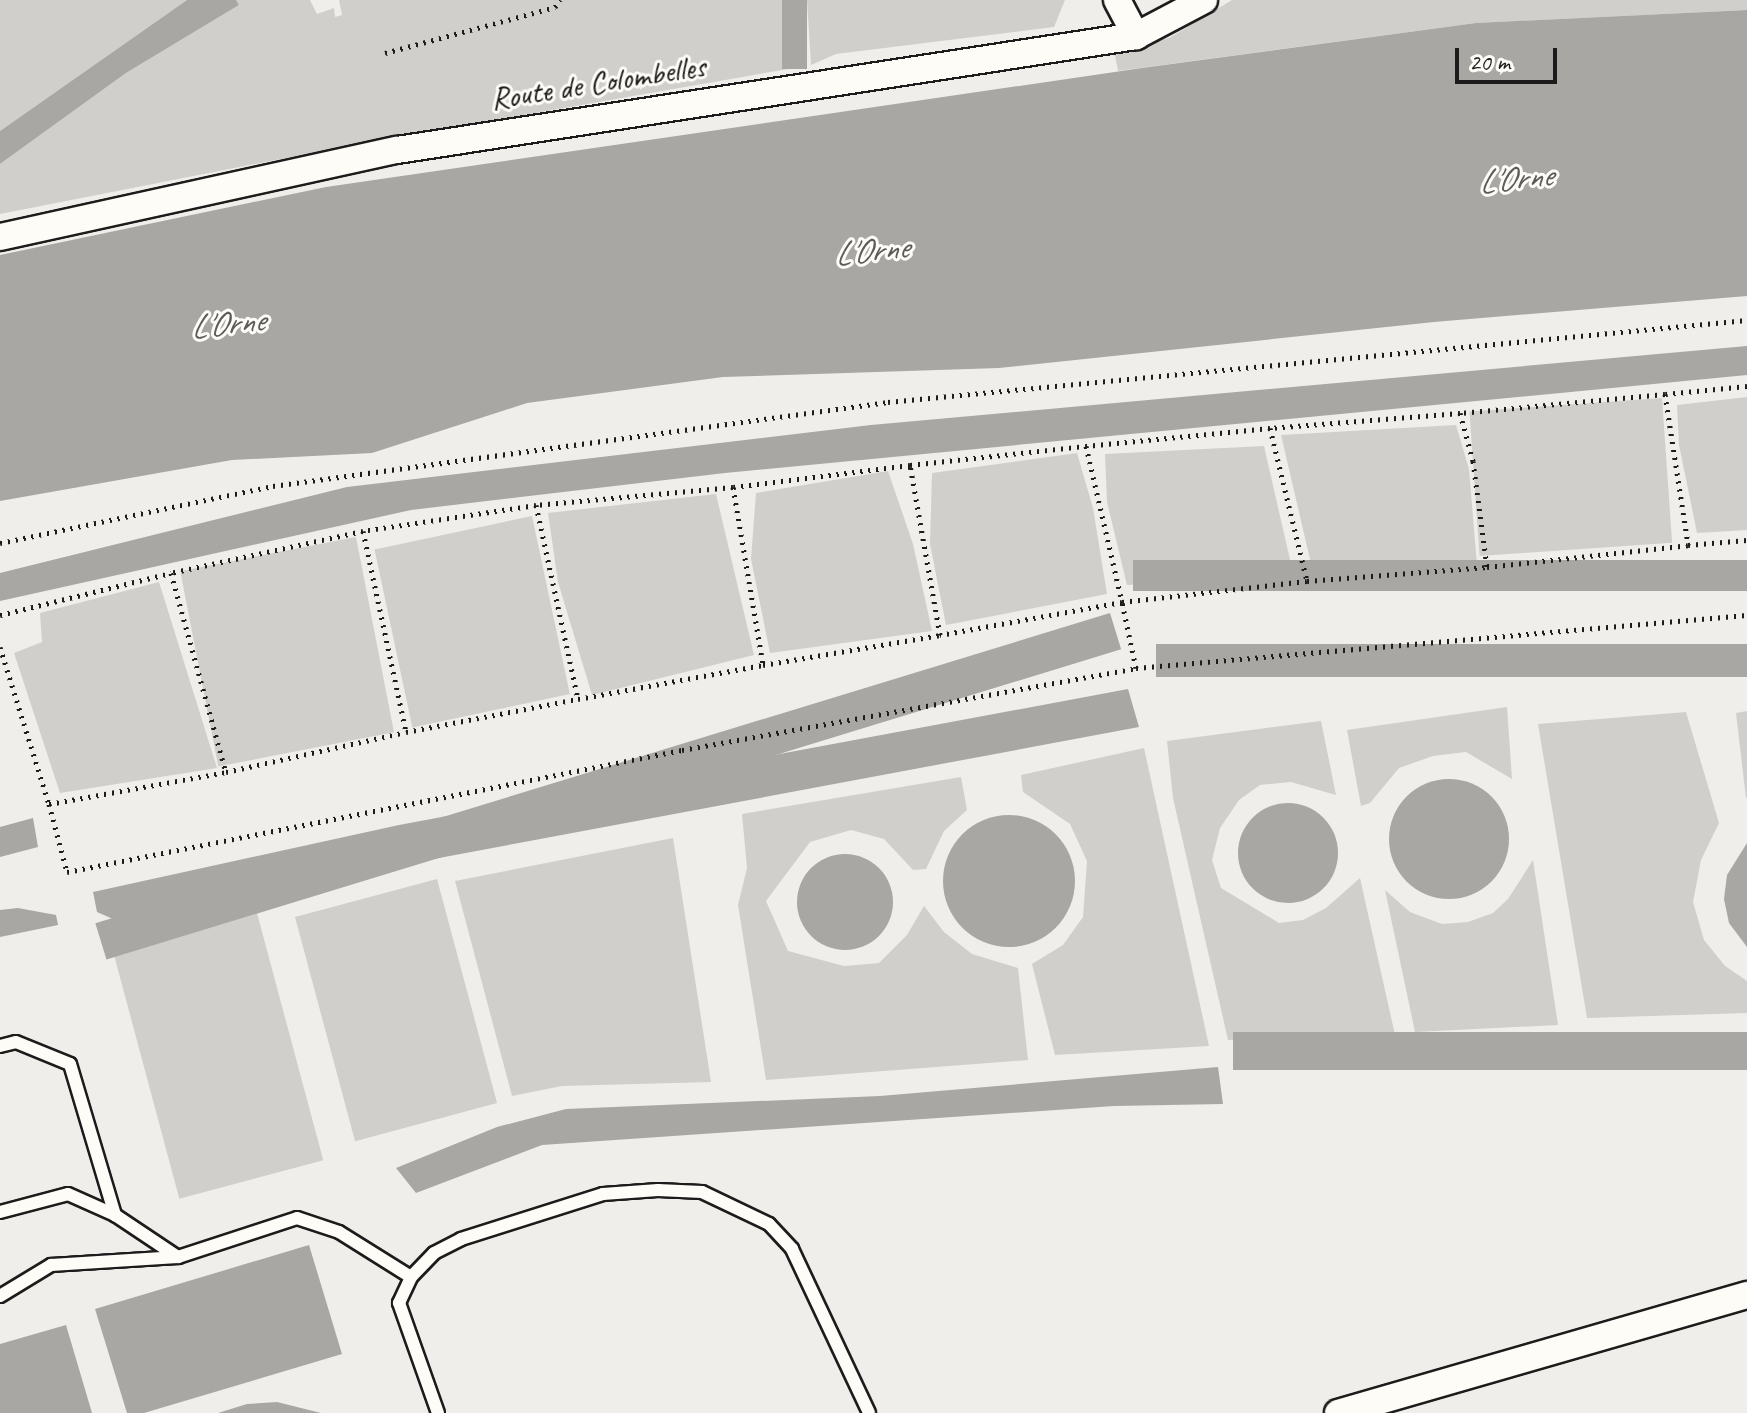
<!DOCTYPE html>
<style>
body{margin:0}
#map{position:relative;width:1747px;height:1413px;overflow:hidden;background:#f0eeea;font-family:Caveat,sans-serif}
div>[style]{position:absolute}
.green>*{inset:0;background:#d0cfcc;transform-origin:0 0}
.water>*{inset:0;background:#a8a7a3;transform-origin:0 0}
.round{border-radius:50%}
.path>*{height:5px;margin-top:-2.5px;transform-origin:0;background:repeating-linear-gradient(90deg,#1c1c1c 0 2px,transparent 0 8px)}
.roads{filter:drop-shadow(2px 0 #1c1c1c) drop-shadow(-2px 0 #1c1c1c) drop-shadow(0 2px #1c1c1c) drop-shadow(0 -2px #1c1c1c)}
.lane>*{height:12px;margin:-6px;padding:0 6px;transform-origin:6px;border-radius:6px;background:#fdfcf7}
.street>*{height:26px;margin:-13px;padding:0 13px;transform-origin:13px;border-radius:13px;background:#fdfcf7}
span{translate:-50% -50%;white-space:nowrap;text-align:center;line-height:1.15;-webkit-text-stroke:6px #fdfcf7;paint-order:stroke}
.street-label{font-size:32px;color:#1c1c1c}
.water-label{font-size:34px;color:#5b5b59;font-style:italic}
.scale{position:absolute;left:1455px;top:48px;width:102px;height:36px;box-sizing:border-box;border:4px solid #1c1c1c;border-top:0;padding-left:10px;font-size:24px;line-height:28px;white-space:nowrap;color:#1c1c1c;-webkit-text-stroke:6px #fdfcf7;paint-order:stroke}
</style>
<div id="map">
<div class="green">
<div style="clip-path:polygon(0 0,187px 0,0 131px)"></div>
<div style="clip-path:polygon(236px 0,310px 0,317px 14px,334px 8px,335px 17px,342px 15px,339px 0,782px 0,788px 69px,362px 143px,0 214px,0 164px,126px 73px,239px 5px)"></div>
<div style="clip-path:polygon(807px 0,1065px 0,1054px 27px,836px 54px,811px 65px)"></div>
<div style="clip-path:polygon(1232px 0,1747px 0,1747px 10px,1476px 23px,1118px 71px,1115px 55px,1171px 37px)"></div>
<div style="clip-path:polygon(1747px 397px,1747px 530px,1697px 533px,1679px 445px,1677px 405px)"></div>
<div style="left:1662px;top:398px;width:145px;height:193px;rotate:86deg"></div>
<div style="clip-path:polygon(1456px 425px,1469px 469px,1477px 565px,1313px 572px,1281px 435px)"></div>
<div style="clip-path:polygon(1264px 446px,1294px 577px,1127px 585px,1107px 502px,1105px 454px)"></div>
<div style="clip-path:polygon(1077px 453px,1093px 508px,1107px 594px,946px 625px,930px 544px,932px 473px)"></div>
<div style="clip-path:polygon(888px 471px,913px 544px,932px 631px,770px 653px,751px 559px,756px 493px)"></div>
<div style="clip-path:polygon(716px 494px,754px 655px,592px 695px,558px 582px,548px 513px)"></div>
<div style="left:532px;top:516px;width:182px;height:161px;rotate:78deg"></div>
<div style="left:356px;top:537px;width:199px;height:179px;rotate:79deg"></div>
<div style="clip-path:polygon(159px 582px,217px 768px,60px 793px,14px 653px,42px 642px,40px 613px)"></div>
<div style="clip-path:polygon(1507px 707px,1512px 779px,1466px 752px,1433px 756px,1399px 768px,1370px 803px,1361px 806px,1347px 730px)"></div>
<div style="clip-path:polygon(1747px 711px,1747px 798px,1746px 798px,1736px 713px)"></div>
<div style="clip-path:polygon(1686px 712px,1719px 823px,1701px 860px,1693px 902px,1704px 940px,1725px 966px,1747px 981px,1747px 1013px,1587px 1018px,1538px 724px)"></div>
<div style="clip-path:polygon(1321px 721px,1336px 795px,1291px 782px,1260px 785px,1239px 800px,1220px 828px,1212px 860px,1221px 888px,1279px 923px,1303px 920px,1326px 908px,1360px 878px,1395px 1035px,1228px 1040px,1173px 798px,1167px 741px)"></div>
<div style="clip-path:polygon(1144px 748px,1209px 1046px,1055px 1055px,1032px 964px,1063px 945px,1083px 917px,1087px 861px,1070px 824px,1023px 792px,1021px 775px)"></div>
<div style="clip-path:polygon(961px 777px,967px 810px,944px 831px,926px 869px,913px 870px,884px 839px,851px 830px,810px 842px,766px 901px,788px 951px,844px 966px,879px 963px,907px 935px,924px 906px,944px 932px,972px 954px,1018px 968px,1028px 1060px,766px 1080px,738px 905px,747px 868px,742px 814px)"></div>
<div style="clip-path:polygon(673px 838px,711px 1082px,562px 1086px,512px 1096px,455px 881px)"></div>
<div style="clip-path:polygon(1533px 860px,1558px 1025px,1415px 1032px,1385px 890px,1410px 912px,1442px 924px,1468px 922px,1493px 913px,1508px 899px)"></div>
<div style="left:437px;top:879px;width:232px;height:147px;rotate:75deg"></div>
<div style="left:257px;top:913px;width:256px;height:149px;rotate:75deg"></div>
</div>
<div class="water">
<div style="clip-path:polygon(187px 0,236px 0,239px 5px,126px 73px,0 164px,0 131px)"></div>
<div style="left:782px;top:0;width:25px;height:69px"></div>
<div style="clip-path:polygon(1747px 10px,1747px 296px,1434px 322px,999px 368px,723px 377px,527px 403px,372px 453px,232px 460px,0 501px,0 255px,326px 187px,1142px 68px,1476px 23px)"></div>
<div style="clip-path:polygon(1747px 346px,1747px 375px,725px 473px,411px 510px,0 601px,0 573px,347px 487px,871px 425px)"></div>
<div style="left:1747px;top:560px;width:31px;height:614px;rotate:90deg"></div>
<div style="left:1110px;top:613px;width:38px;height:1061px;rotate:73deg"></div>
<div style="left:1747px;top:644px;width:33px;height:591px;rotate:90deg"></div>
<div style="clip-path:polygon(1128px 689px,1139px 727px,113px 919px,97px 912px,93px 892px,399px 825px)"></div>
<div class="round" style="left:1389px;top:779px;width:120px;height:120px"></div>
<div class="round" style="left:1238px;top:803px;width:100px;height:100px"></div>
<div class="round" style="left:943px;top:815px;width:132px;height:132px"></div>
<div style="clip-path:polygon(33px 818px,38px 847px,0 857px,0 827px)"></div>
<div style="clip-path:polygon(1747px 843px,1747px 947px,1729px 923px,1724px 899px,1727px 875px)"></div>
<div class="round" style="left:797px;top:854px;width:96px;height:96px"></div>
<div style="clip-path:polygon(18px 908px,56px 915px,58px 925px,0 937px,0 910px)"></div>
<div style="left:1747px;top:1032px;width:38px;height:514px;rotate:90deg"></div>
<div style="clip-path:polygon(1218px 1067px,1223px 1104px,1114px 1106px,542px 1145px,416px 1193px,396px 1168px,497px 1127px,566px 1109px,880px 1096px)"></div>
<div style="clip-path:polygon(309px 1245px,342px 1354px,144px 1413px,127px 1413px,95px 1309px)"></div>
<div style="clip-path:polygon(66px 1325px,92px 1413px,0 1413px,0 1344px)"></div>
<div style="clip-path:polygon(277px 1402px,321px 1413px,218px 1413px,247px 1404px)"></div>
</div>
<div class="path">
<div style="left:385px;top:53px;width:176px;rotate:-15.1deg"></div>
<div style="left:555px;top:7px;width:9px;rotate:-54deg"></div>
<div style="left:1747px;top:386px;width:82px;rotate:174.4deg"></div>
<div style="left:1665px;top:394px;width:153px;rotate:81.3deg"></div>
<div style="left:1688px;top:545px;width:59px;rotate:-4.8deg"></div>
<div style="left:1665px;top:394px;width:206px;rotate:174.7deg"></div>
<div style="left:1460px;top:413px;width:50px;rotate:74.8deg"></div>
<div style="left:1473px;top:461px;width:107px;rotate:82.5deg"></div>
<div style="left:1487px;top:567px;width:202px;rotate:-6.2deg"></div>
<div style="left:1460px;top:413px;width:191px;rotate:175.5deg"></div>
<div style="left:1270px;top:428px;width:157px;rotate:76.4deg"></div>
<div style="left:1307px;top:581px;width:181px;rotate:-4.4deg"></div>
<div style="left:1270px;top:428px;width:185px;rotate:174.4deg"></div>
<div style="left:1086px;top:446px;width:160px;rotate:77deg"></div>
<div style="left:1122px;top:602px;width:186px;rotate:-6.5deg"></div>
<div style="left:910px;top:465px;width:178px;rotate:172.9deg"></div>
<div style="left:733px;top:487px;width:181px;rotate:80.4deg"></div>
<div style="left:763px;top:665px;width:180px;rotate:-9.6deg"></div>
<div style="left:733px;top:487px;width:198px;rotate:174.8deg"></div>
<div style="left:536px;top:505px;width:198px;rotate:77.8deg"></div>
<div style="left:578px;top:699px;width:188px;rotate:-10.4deg"></div>
<div style="left:536px;top:505px;width:175px;rotate:171.5deg"></div>
<div style="left:363px;top:531px;width:206px;rotate:77.9deg"></div>
<div style="left:406px;top:732px;width:175px;rotate:-10.9deg"></div>
<div style="left:363px;top:531px;width:197px;rotate:167.7deg"></div>
<div style="left:171px;top:573px;width:206px;rotate:74.6deg"></div>
<div style="left:226px;top:772px;width:184px;rotate:-12.5deg"></div>
<div style="left:0;top:543px;width:279px;rotate:-11.8deg"></div>
<div style="left:273px;top:486px;width:621px;rotate:-7.78deg"></div>
<div style="left:888px;top:402px;width:863px;rotate:-5.45deg"></div>
<div style="left:0;top:615px;width:176px;rotate:-13.8deg"></div>
<div style="left:0;top:647px;width:164px;rotate:72.7deg"></div>
<div style="left:49px;top:804px;width:180px;rotate:-10.2deg"></div>
<div style="left:1136px;top:668px;width:613px;rotate:-4.96deg"></div>
<div style="left:49px;top:804px;width:70px;rotate:75.2deg"></div>
<div style="left:67px;top:872px;width:627px;rotate:-11.22deg"></div>
<div style="left:682px;top:750px;width:461px;rotate:-10.2deg"></div>
<div style="left:1136px;top:668px;width:67px;rotate:-102deg"></div>
<div style="left:1122px;top:602px;width:185px;rotate:169.7deg"></div>
<div style="left:940px;top:635px;width:173px;rotate:-100deg"></div>
<div style="left:910px;top:465px;width:177px;rotate:-6.2deg"></div>
</div>
<div class="roads">
<div class="lane">
<div style="left:0;top:1046px;width:16px;rotate:-14deg"></div>
<div style="left:16px;top:1042px;width:58px;rotate:22.2deg"></div>
<div style="left:70px;top:1064px;width:158px;rotate:73.4deg"></div>
<div style="left:0;top:1212px;width:70px;rotate:-14.8deg"></div>
<div style="left:68px;top:1194px;width:51px;rotate:24.1deg"></div>
<div style="left:115px;top:1215px;width:76px;rotate:33.7deg"></div>
<div style="left:0;top:1296px;width:60px;rotate:-31.3deg"></div>
<div style="left:51px;top:1265px;width:127px;rotate:-3.6deg"></div>
<div style="left:178px;top:1257px;width:125px;rotate:-18.1deg"></div>
<div style="left:297px;top:1218px;width:44px;rotate:18.4deg"></div>
<div style="left:339px;top:1232px;width:85px;rotate:32deg"></div>
<div style="left:438px;top:1413px;width:117px;rotate:-109.5deg"></div>
<div style="left:399px;top:1303px;width:29px;rotate:-65deg"></div>
<div style="left:411px;top:1277px;width:33px;rotate:-46deg"></div>
<div style="left:434px;top:1253px;width:30px;rotate:-27deg"></div>
<div style="left:461px;top:1239px;width:149px;rotate:-17.6deg"></div>
<div style="left:603px;top:1194px;width:55px;rotate:-4.2deg"></div>
<div style="left:658px;top:1190px;width:44px;rotate:2.6deg"></div>
<div style="left:702px;top:1192px;width:74px;rotate:25.5deg"></div>
<div style="left:769px;top:1224px;width:34px;rotate:47deg"></div>
<div style="left:792px;top:1249px;width:181px;rotate:64.8deg"></div>
</div>
<div class="street">
<div style="left:1117px;top:0;width:41px;rotate:62.2deg"></div>
<div style="left:0;top:237px;width:406px;rotate:-12.4deg"></div>
<div style="left:397px;top:150px;width:748px;rotate:-8.77deg"></div>
<div style="left:1136px;top:36px;width:77px;rotate:-27.9deg"></div>
<div style="left:1338px;top:1413px;width:426px;rotate:-16.1deg"></div>
</div>
</div>
<div class="street-label">
<span style="left:598px;top:83px;rotate:-9deg">Route de Colombelles</span>
</div>
<div class="water-label">
<span style="left:1515px;top:178px;rotate:-6deg">L'Orne</span>
<span style="left:871px;top:250px;rotate:-6deg">L'Orne</span>
<span style="left:227px;top:323px;rotate:-6deg">L'Orne</span>
</div>
<div class="scale">20 m</div>
</div>
